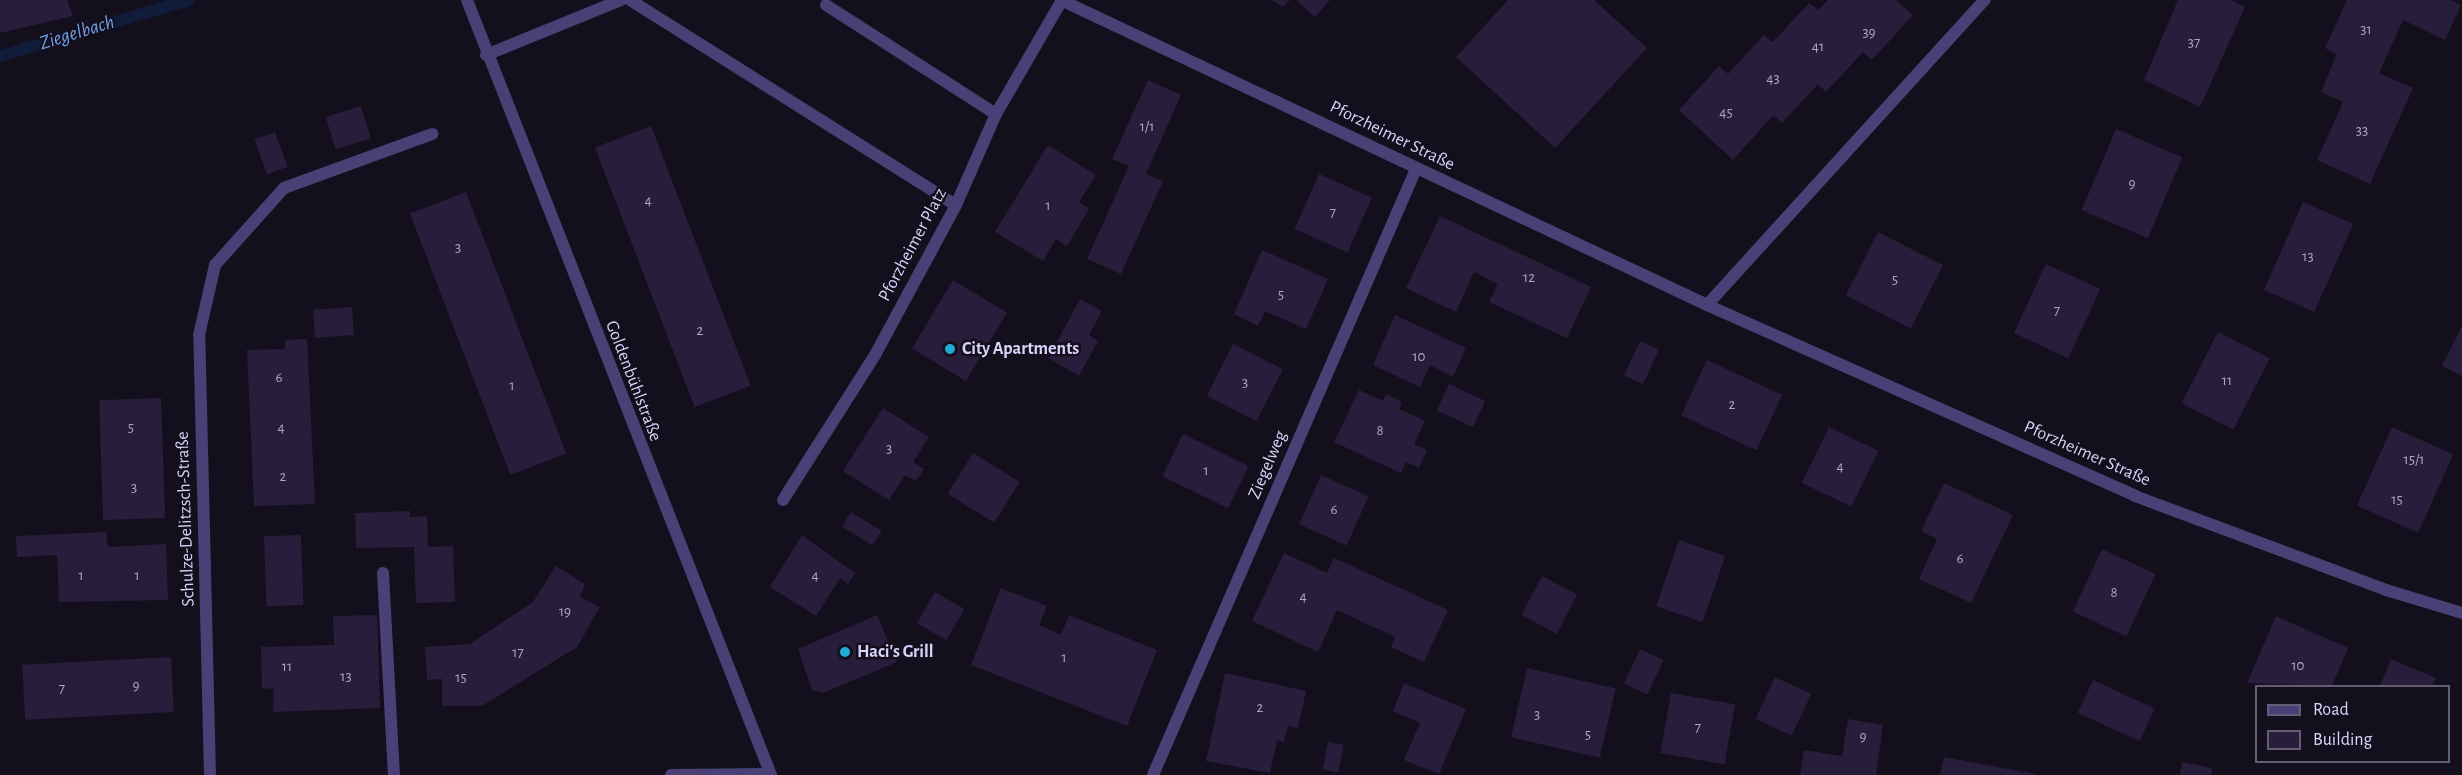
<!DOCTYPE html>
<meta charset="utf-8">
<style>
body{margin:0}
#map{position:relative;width:2462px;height:775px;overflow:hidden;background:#130f1d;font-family:"Alegreya Sans",sans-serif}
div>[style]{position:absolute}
.stream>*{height:12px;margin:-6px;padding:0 6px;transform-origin:6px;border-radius:6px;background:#111b3a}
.building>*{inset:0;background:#281e3c;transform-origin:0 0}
.service>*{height:12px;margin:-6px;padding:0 6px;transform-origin:6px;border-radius:6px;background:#494076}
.minor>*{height:12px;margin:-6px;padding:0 6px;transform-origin:6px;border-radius:6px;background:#494076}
.tertiary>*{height:12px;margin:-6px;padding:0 6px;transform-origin:6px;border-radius:6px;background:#494076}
.dots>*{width:16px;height:16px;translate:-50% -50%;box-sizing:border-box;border:3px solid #130f1d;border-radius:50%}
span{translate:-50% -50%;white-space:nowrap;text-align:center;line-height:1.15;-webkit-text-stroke:5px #130f1d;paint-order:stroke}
.number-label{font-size:15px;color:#aea5ca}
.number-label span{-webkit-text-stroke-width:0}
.street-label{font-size:18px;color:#dbd2f9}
.poi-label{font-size:18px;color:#dbd2f9;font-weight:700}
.left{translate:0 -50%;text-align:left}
.water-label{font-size:20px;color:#6ea1ea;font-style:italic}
.legend{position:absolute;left:2255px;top:685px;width:195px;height:78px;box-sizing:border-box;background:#130f1d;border:2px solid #635d75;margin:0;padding:8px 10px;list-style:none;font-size:18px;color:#dbd2f9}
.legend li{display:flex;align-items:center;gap:12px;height:30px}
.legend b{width:30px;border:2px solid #635d75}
</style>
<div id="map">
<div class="stream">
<div style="left:0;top:56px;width:197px;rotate:-16.5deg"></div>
</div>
<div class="building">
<div style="clip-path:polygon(0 0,67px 0,73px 16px,0 33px)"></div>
<div style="clip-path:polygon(1272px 0,1290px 0,1283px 7px)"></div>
<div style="clip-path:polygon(1296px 0,1330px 0,1315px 17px)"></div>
<div style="clip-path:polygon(1508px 0,1594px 0,1647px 48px,1555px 148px,1456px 57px)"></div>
<div style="clip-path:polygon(1828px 0,1896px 0,1913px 15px,1872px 60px,1863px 52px,1826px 92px,1818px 84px,1782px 123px,1773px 115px,1733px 160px,1679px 110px,1719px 66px,1728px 74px,1764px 35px,1773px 42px,1809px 3px,1818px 10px)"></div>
<div style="clip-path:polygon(2178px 0,2231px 0,2245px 7px,2200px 107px,2144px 80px)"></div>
<div style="clip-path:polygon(2347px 0,2451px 0,2461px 5px,2445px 40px,2403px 20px,2379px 73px,2413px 88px,2370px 184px,2317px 160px,2343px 102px,2321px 92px,2337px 54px,2325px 48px)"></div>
<div style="clip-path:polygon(1148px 80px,1181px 95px,1146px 174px,1163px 181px,1121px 274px,1087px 259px,1129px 166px,1112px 159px)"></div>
<div style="left:361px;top:106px;width:34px;height:37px;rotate:73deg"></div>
<div style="left:651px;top:126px;width:278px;height:60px;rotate:69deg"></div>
<div style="left:2116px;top:129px;width:72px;height:88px;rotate:23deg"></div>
<div style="left:275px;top:132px;width:37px;height:22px;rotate:70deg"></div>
<div style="clip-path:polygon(1048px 145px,1096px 175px,1079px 202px,1089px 209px,1067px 246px,1056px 239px,1043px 261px,995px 232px)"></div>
<div style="left:1319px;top:174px;width:58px;height:60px;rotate:24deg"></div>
<div style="left:466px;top:192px;width:280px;height:60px;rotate:69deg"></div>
<div style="left:2303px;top:202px;width:55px;height:96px;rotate:24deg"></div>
<div style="clip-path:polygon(1440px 216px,1591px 287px,1567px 338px,1489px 302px,1498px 284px,1474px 272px,1456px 312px,1406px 288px)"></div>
<div style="left:1878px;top:232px;width:73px;height:71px;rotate:27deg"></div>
<div style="clip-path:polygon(1262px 250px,1328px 279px,1306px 329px,1265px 311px,1258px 326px,1234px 314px)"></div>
<div style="left:2046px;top:264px;width:60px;height:76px;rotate:25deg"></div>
<div style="left:953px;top:280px;width:63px;height:80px;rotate:31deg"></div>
<div style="clip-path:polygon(1080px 299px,1102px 311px,1089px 335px,1098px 341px,1079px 376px,1048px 358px)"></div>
<div style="left:352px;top:307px;width:28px;height:39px;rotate:86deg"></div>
<div style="clip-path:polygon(1395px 315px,1466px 348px,1453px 377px,1430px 365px,1420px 387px,1373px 365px)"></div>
<div style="clip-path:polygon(2462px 326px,2462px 376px,2442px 366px)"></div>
<div style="left:2218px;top:332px;width:58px;height:80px;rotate:27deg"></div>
<div style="clip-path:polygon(307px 339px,315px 504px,254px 506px,247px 350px,285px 349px,285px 340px)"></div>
<div style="left:1640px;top:341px;width:21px;height:38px;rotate:25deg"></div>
<div style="left:1233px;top:344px;width:56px;height:58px;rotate:27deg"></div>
<div style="left:1707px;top:360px;width:83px;height:61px;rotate:25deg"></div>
<div style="left:1449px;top:384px;width:40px;height:29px;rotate:25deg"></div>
<div style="clip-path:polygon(1359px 390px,1383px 401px,1386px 394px,1402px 402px,1399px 409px,1425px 421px,1414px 444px,1427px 450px,1419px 468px,1406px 462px,1401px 473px,1334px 442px)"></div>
<div style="left:161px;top:398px;width:120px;height:62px;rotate:88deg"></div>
<div style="clip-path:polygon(883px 408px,929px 437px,913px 462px,924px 469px,916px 481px,905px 475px,889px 500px,843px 471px)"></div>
<div style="left:1829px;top:427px;width:55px;height:62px;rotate:26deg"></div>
<div style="left:2392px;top:427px;width:67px;height:86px;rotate:24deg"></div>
<div style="left:1183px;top:434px;width:73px;height:47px;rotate:26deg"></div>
<div style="left:973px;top:453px;width:55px;height:48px;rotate:32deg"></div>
<div style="left:1321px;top:475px;width:52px;height:54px;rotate:24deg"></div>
<div style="clip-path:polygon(1944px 483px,2013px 515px,1971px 603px,1919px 579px,1937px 539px,1921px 531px)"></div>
<div style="clip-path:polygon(410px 511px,410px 517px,427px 516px,428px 547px,453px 546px,455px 602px,416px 603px,414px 547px,356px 548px,355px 513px)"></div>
<div style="left:851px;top:512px;width:36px;height:17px;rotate:32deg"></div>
<div style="clip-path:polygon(106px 532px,108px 547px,166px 544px,168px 600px,59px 602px,57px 555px,17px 557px,16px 536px)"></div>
<div style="left:301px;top:535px;width:70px;height:37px;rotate:88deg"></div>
<div style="clip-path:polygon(802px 535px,855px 573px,848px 584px,840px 578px,816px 616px,770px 587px)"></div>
<div style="left:1679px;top:540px;width:49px;height:70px;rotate:19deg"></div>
<div style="left:2102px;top:549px;width:59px;height:69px;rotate:25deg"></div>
<div style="clip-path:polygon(1284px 553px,1327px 573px,1334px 558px,1448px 610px,1424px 662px,1391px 647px,1395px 637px,1337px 610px,1318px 652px,1252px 621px)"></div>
<div style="clip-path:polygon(556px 566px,585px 584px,580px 597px,600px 607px,577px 647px,482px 706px,442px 706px,442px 679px,427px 680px,425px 647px,470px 644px,533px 602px)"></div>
<div style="left:1542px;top:576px;width:40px;height:44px;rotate:28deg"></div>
<div style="clip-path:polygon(1001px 588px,1047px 606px,1039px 625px,1061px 635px,1069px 615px,1157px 650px,1127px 726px,971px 665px)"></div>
<div style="left:935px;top:592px;width:34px;height:36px;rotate:30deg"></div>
<div style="clip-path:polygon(377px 615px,380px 708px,273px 712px,274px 689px,262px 688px,261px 647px,334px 645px,333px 616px)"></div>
<div style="clip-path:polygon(877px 615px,897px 662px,823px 693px,812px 690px,798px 649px)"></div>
<div style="clip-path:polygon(2276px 616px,2348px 648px,2332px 686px,2247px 683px)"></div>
<div style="left:1640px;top:649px;width:26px;height:38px;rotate:25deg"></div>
<div style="left:171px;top:657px;width:55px;height:149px;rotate:87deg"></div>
<div style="clip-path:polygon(2391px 659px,2436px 678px,2432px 686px,2380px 686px)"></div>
<div style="left:1527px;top:668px;width:91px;height:71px;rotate:13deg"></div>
<div style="clip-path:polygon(1225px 673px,1306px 691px,1298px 728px,1288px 726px,1284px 742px,1277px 740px,1270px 773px,1206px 761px)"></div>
<div style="left:1775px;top:677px;width:40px;height:46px;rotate:25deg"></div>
<div style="left:2093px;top:680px;width:68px;height:36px;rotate:25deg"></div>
<div style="clip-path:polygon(1404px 683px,1466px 709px,1439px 774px,1404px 760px,1420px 723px,1393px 711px)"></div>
<div style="left:1671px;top:693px;width:65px;height:61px;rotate:10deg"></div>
<div style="clip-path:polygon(1848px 719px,1883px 725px,1876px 775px,1800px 775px,1804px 750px,1842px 756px)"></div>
<div style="left:1328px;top:742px;width:16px;height:28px;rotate:11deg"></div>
<div style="clip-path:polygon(1944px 757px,2035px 774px,2034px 775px,1940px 775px)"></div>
<div style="clip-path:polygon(2182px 762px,2212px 768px,2211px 775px,2180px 775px)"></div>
</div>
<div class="service">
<div style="left:630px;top:0;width:385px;rotate:32.2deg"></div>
<div style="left:826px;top:5px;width:202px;rotate:32.7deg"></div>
<div style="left:215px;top:265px;width:103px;rotate:-48.1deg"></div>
<div style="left:284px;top:188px;width:158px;rotate:-20deg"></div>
<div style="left:383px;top:573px;width:202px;rotate:86.9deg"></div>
</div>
<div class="minor">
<div style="left:1061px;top:0;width:714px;rotate:25.27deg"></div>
<div style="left:1707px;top:305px;width:469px;rotate:24deg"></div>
<div style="left:2135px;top:496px;width:268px;rotate:20.5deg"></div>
<div style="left:2386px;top:590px;width:79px;rotate:16.8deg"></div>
<div style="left:486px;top:55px;width:146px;rotate:-22.2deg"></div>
<div style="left:1707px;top:305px;width:413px;rotate:-47.7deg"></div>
<div style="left:783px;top:500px;width:172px;rotate:-57.6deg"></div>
<div style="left:875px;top:355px;width:170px;rotate:-61.6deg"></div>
<div style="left:956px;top:205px;width:99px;rotate:-66.3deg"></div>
<div style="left:996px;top:114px;width:132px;rotate:-59.9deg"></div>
<div style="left:210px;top:775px;width:440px;rotate:-91.4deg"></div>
<div style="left:199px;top:335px;width:72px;rotate:-77.1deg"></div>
<div style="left:671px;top:775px;width:99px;rotate:-0.6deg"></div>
<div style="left:1153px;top:775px;width:661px;rotate:-66.54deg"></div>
</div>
<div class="tertiary">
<div style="left:467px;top:0;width:832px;rotate:68.58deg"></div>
</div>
<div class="dots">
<div style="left:950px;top:349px;background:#1fadd8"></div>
<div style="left:845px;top:652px;background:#1fadd8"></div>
</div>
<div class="number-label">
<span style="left:2366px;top:30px">31</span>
<span style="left:1869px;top:33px">39</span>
<span style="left:2194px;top:43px">37</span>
<span style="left:1818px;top:47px">41</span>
<span style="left:1773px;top:79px">43</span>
<span style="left:1726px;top:113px">45</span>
<span style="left:1147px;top:127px">1/1</span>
<span style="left:2362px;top:131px">33</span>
<span style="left:2132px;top:184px">9</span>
<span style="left:648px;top:201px">4</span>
<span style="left:1048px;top:206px">1</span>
<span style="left:1333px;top:213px">7</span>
<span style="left:458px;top:248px">3</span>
<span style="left:2308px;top:257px">13</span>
<span style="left:1529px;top:278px">12</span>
<span style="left:1895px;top:280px">5</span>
<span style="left:1281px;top:295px">5</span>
<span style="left:2057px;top:311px">7</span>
<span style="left:700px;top:331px">2</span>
<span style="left:1419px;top:357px">10</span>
<span style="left:279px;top:378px">6</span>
<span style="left:2227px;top:381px">11</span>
<span style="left:1245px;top:383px">3</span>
<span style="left:512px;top:386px">1</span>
<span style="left:1732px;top:405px">2</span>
<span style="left:131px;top:428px">5</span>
<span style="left:281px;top:428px">4</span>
<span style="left:1380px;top:431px">8</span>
<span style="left:889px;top:449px">3</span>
<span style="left:2414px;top:460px">15/1</span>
<span style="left:1840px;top:467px">4</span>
<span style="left:1206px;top:471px">1</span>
<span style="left:283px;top:477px">2</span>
<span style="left:134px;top:488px">3</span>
<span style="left:2397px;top:500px">15</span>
<span style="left:1334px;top:510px">6</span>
<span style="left:1960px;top:559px">6</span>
<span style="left:81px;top:576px">1</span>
<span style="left:137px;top:576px">1</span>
<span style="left:815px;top:576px">4</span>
<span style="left:2114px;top:593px">8</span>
<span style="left:1303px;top:597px">4</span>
<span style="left:565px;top:612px">19</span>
<span style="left:518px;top:653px">17</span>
<span style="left:1064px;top:658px">1</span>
<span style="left:2298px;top:666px">10</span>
<span style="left:287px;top:667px">11</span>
<span style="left:346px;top:677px">13</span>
<span style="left:461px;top:678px">15</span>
<span style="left:136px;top:686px">9</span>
<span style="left:62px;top:689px">7</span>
<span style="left:1260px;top:708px">2</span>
<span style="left:1537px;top:715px">3</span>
<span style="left:1698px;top:728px">7</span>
<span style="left:1588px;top:735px">5</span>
<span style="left:1863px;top:737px">9</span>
</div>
<div class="street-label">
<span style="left:1392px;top:136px;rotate:26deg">Pforzheimer Straße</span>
<span style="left:913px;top:245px;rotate:-62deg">Pforzheimer Platz</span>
<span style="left:633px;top:381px;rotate:69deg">Goldenbühlstraße</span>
<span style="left:2087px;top:454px;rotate:24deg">Pforzheimer Straße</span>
<span style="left:1268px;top:465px;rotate:-67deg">Ziegelweg</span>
<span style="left:186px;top:519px;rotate:-92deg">Schulze-Delitzsch-Straße</span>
</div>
<div class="poi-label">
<span class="left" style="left:962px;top:349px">City Apartments</span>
<span class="left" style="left:857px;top:652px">Haci's Grill</span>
</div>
<div class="water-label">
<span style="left:77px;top:33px;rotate:-17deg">Ziegelbach</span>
</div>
<ul class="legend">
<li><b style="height:8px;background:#494076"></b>Road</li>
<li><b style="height:16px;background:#281e3c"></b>Building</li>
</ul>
</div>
